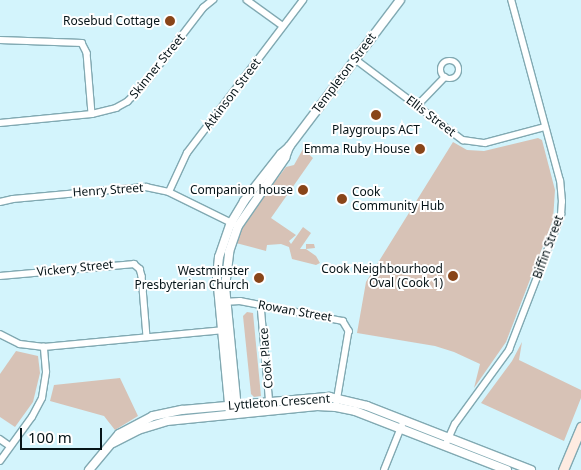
<!DOCTYPE html>
<style>
body{margin:0}
#map{position:relative;width:581px;height:470px;overflow:hidden;background:#d3f4fc;font-family:"Noto Sans",sans-serif}
div>[style]{position:absolute}
.green>*{inset:0;background:#d7c2b6}
.roads{filter:drop-shadow(1px 0 #81a9b2) drop-shadow(-1px 0 #81a9b2) drop-shadow(0 1px #81a9b2) drop-shadow(0 -1px #81a9b2)}
.minor>*{height:5.5px;margin:-2.75px;padding:0 2.75px;transform-origin:2.75px;border-radius:2.75px;background:#fff}
.minor>.ring{margin:-2.75px;padding:0;box-sizing:content-box;background:none;border:5.5px solid #fff;border-radius:50%}
.tertiary>*{height:8px;margin:-4px;padding:0 4px;transform-origin:4px;border-radius:4px;background:#fff}
.secondary>*{height:9px;margin:-4.5px;padding:0 4.5px;transform-origin:4.5px;border-radius:4.5px;background:#feebe1}
.dots>*{width:14px;height:14px;translate:-50% -50%;box-sizing:border-box;border:2px solid #fff;border-radius:50%}
span{translate:-50% -50%;white-space:nowrap;text-align:center;line-height:1.15;-webkit-text-stroke:4px #fff;paint-order:stroke}
.poi-label{font-size:12px;color:#061418}
.right{translate:-100% -50%;text-align:right}
.left{translate:0 -50%;text-align:left}
.street-label{font-size:12px;color:#061418}
.scale{position:absolute;left:20px;top:428px;width:82px;height:22px;box-sizing:border-box;border:2px solid #061418;border-top:0;padding-left:6px;font-size:15px;line-height:18px;white-space:nowrap;color:#061418;-webkit-text-stroke:4px #fff;paint-order:stroke}
</style>
<div id="map">
<div class="green">
<div style="clip-path:polygon(538px 138px,542px 140px,555px 190px,553px 220px,506px 342px,474px 388px,480px 364px,454px 352px,435px 346px,357px 333px,366px 282px,453px 142px,467px 150px,484px 151px)"></div>
<div style="clip-path:polygon(303px 149px,313px 158px,271px 218px,296px 235px,289px 241px,291px 244px,303px 227px,311px 233px,300px 249px,306px 249px,306px 244px,314px 244px,315px 248px,306px 249px,316px 256px,320px 263px,316px 265px,292px 259px,289px 247px,281px 244px,267px 245px,266px 251px,236px 243px,241px 230px,255px 208px,286px 167px,294px 165px)"></div>
<div style="clip-path:polygon(247px 312px,253px 313px,261px 396px,254px 397px,251px 394px,243px 316px)"></div>
<div style="clip-path:polygon(522px 342px,519px 360px,581px 390px,581px 398px,564px 441px,481px 403px,512px 361px)"></div>
<div style="clip-path:polygon(16px 351px,38px 356px,40px 373px,33px 402px,15px 427px,0 417px,0 374px)"></div>
<div style="clip-path:polygon(120px 378px,138px 416px,115px 430px,104px 416px,50px 401px,54px 385px)"></div>
</div>
<div class="roads">
<div class="minor">
<div style="left:247px;top:0;width:44px;rotate:35.8deg"></div>
<div style="left:0;top:40px;width:82px;rotate:2.1deg"></div>
<div style="left:82px;top:43px;width:11px;rotate:63deg"></div>
<div style="left:87px;top:53px;width:61px;rotate:85.3deg"></div>
<div style="left:355px;top:59px;width:135px;rotate:36.9deg"></div>
<div style="left:463px;top:140px;width:22px;rotate:8deg"></div>
<div style="left:485px;top:143px;width:62px;rotate:-14.9deg"></div>
<div class="ring" style="left:441px;top:61px;width:12.5px;height:12.5px"></div>
<div style="left:417px;top:106px;width:40px;rotate:-46deg"></div>
<div style="left:0;top:123px;width:92px;rotate:-5.6deg"></div>
<div style="left:92px;top:114px;width:25px;rotate:-14deg"></div>
<div style="left:116px;top:108px;width:13px;rotate:-29deg"></div>
<div style="left:127px;top:102px;width:24px;rotate:-45deg"></div>
<div style="left:144px;top:85px;width:97px;rotate:-52.5deg"></div>
<div style="left:203px;top:8px;width:13px;rotate:-39deg"></div>
<div style="left:169px;top:192px;width:43px;rotate:-65.2deg"></div>
<div style="left:187px;top:153px;width:192px;rotate:-52.8deg"></div>
<div style="left:0;top:202px;width:13px;rotate:-13deg"></div>
<div style="left:13px;top:199px;width:134px;rotate:-5.2deg"></div>
<div style="left:146px;top:187px;width:24px;rotate:12deg"></div>
<div style="left:169px;top:192px;width:72px;rotate:26.2deg"></div>
<div style="left:0;top:276px;width:135px;rotate:-5.1deg"></div>
<div style="left:134px;top:264px;width:8px;rotate:40deg"></div>
<div style="left:140px;top:269px;width:7px;rotate:74deg"></div>
<div style="left:142px;top:276px;width:61px;rotate:85.3deg"></div>
<div style="left:223px;top:302px;width:17px;rotate:-3deg"></div>
<div style="left:240px;top:301px;width:105px;rotate:11deg"></div>
<div style="left:343px;top:321px;width:12px;rotate:59deg"></div>
<div style="left:349px;top:331px;width:72px;rotate:99.6deg"></div>
<div style="left:261px;top:305px;width:100px;rotate:84.9deg"></div>
<div style="left:0;top:334px;width:22px;rotate:27deg"></div>
<div style="left:20px;top:344px;width:24px;rotate:7deg"></div>
<div style="left:44px;top:347px;width:181px;rotate:-5.4deg"></div>
<div style="left:0;top:439px;width:12px;rotate:35deg"></div>
<div style="left:445px;top:446px;width:24px;rotate:-66deg"></div>
<div style="left:455px;top:424px;width:92px;rotate:-53.9deg"></div>
<div style="left:509px;top:350px;width:145px;rotate:-68.9deg"></div>
<div style="left:561px;top:215px;width:13px;rotate:-86deg"></div>
<div style="left:562px;top:202px;width:21px;rotate:-95deg"></div>
<div style="left:560px;top:181px;width:188px;rotate:-105.1deg"></div>
<div style="left:0;top:461px;width:54px;rotate:-54deg"></div>
<div style="left:32px;top:417px;width:21px;rotate:-62deg"></div>
<div style="left:42px;top:398px;width:26px;rotate:-81deg"></div>
<div style="left:46px;top:372px;width:25px;rotate:-95deg"></div>
<div style="left:384px;top:470px;width:48px;rotate:-68.2deg"></div>
</div>
<div class="tertiary">
<div style="left:237px;top:409px;width:123px;rotate:-95.6deg"></div>
<div style="left:225px;top:287px;width:35px;rotate:-83deg"></div>
<div style="left:229px;top:252px;width:28px;rotate:-71deg"></div>
<div style="left:238px;top:226px;width:83px;rotate:-55.3deg"></div>
<div style="left:285px;top:158px;width:12px;rotate:-70deg"></div>
<div style="left:230px;top:414px;width:139px;rotate:-95.4deg"></div>
<div style="left:217px;top:276px;width:19px;rotate:-84deg"></div>
<div style="left:219px;top:257px;width:36px;rotate:-71deg"></div>
<div style="left:231px;top:223px;width:26px;rotate:-59deg"></div>
<div style="left:244px;top:201px;width:60px;rotate:-51.8deg"></div>
<div style="left:281px;top:154px;width:11px;rotate:-41deg"></div>
<div style="left:289px;top:147px;width:184px;rotate:-52.9deg"></div>
<div style="left:113px;top:443px;width:28px;rotate:-27deg"></div>
<div style="left:138px;top:430px;width:30px;rotate:-17deg"></div>
<div style="left:167px;top:421px;width:151px;rotate:-5.7deg"></div>
<div style="left:317px;top:406px;width:19px;rotate:3deg"></div>
<div style="left:336px;top:407px;width:19px;rotate:12deg"></div>
<div style="left:355px;top:411px;width:163px;rotate:21.2deg"></div>
<div style="left:89px;top:470px;width:47px;rotate:-50.2deg"></div>
<div style="left:119px;top:434px;width:38px;rotate:-28deg"></div>
<div style="left:153px;top:416px;width:30px;rotate:-12deg"></div>
<div style="left:182px;top:410px;width:148px;rotate:-5.1deg"></div>
<div style="left:329px;top:397px;width:39px;rotate:13deg"></div>
<div style="left:367px;top:406px;width:176px;rotate:21.3deg"></div>
</div>
<div class="secondary">
<div style="left:563px;top:470px;width:47px;rotate:-67.3deg"></div>
</div>
</div>
<div class="dots">
<div style="left:170px;top:21px;background:#894519"></div>
<div style="left:376px;top:115px;background:#894519"></div>
<div style="left:420px;top:149px;background:#894519"></div>
<div style="left:303px;top:190px;background:#894519"></div>
<div style="left:342px;top:199px;background:#894519"></div>
<div style="left:453px;top:276px;background:#894519"></div>
<div style="left:259px;top:278px;background:#894519"></div>
</div>
<div class="poi-label">
<span class="right" style="left:160px;top:21px">Rosebud Cottage</span>
<span style="left:376px;top:130px">Playgroups ACT</span>
<span class="right" style="left:410px;top:149px">Emma Ruby House</span>
<span class="right" style="left:293px;top:190px">Companion house</span>
<span class="left" style="left:352px;top:199px">Cook<br>Community Hub</span>
<span class="right" style="left:443px;top:276px">Cook Neighbourhood<br>Oval (Cook 1)</span>
<span class="right" style="left:249px;top:278px">Westminster<br>Presbyterian Church</span>
</div>
<div class="street-label">
<span style="left:157px;top:66px;rotate:-51deg">Skinner Street</span>
<span style="left:344px;top:73px;rotate:-53deg">Templeton Street</span>
<span style="left:232px;top:94px;rotate:-53deg">Atkinson Street</span>
<span style="left:431px;top:116px;rotate:37deg">Ellis Street</span>
<span style="left:108px;top:190px;rotate:-4deg">Henry Street</span>
<span style="left:548px;top:247px;rotate:-70deg">Biffin Street</span>
<span style="left:75px;top:268px;rotate:-6deg">Vickery Street</span>
<span style="left:295px;top:311px;rotate:10deg">Rowan Street</span>
<span style="left:266px;top:358px;rotate:-95deg">Cook Place</span>
<span style="left:279px;top:402px;rotate:-4deg">Lyttleton Crescent</span>
</div>
<div class="scale">100 m</div>
</div>
